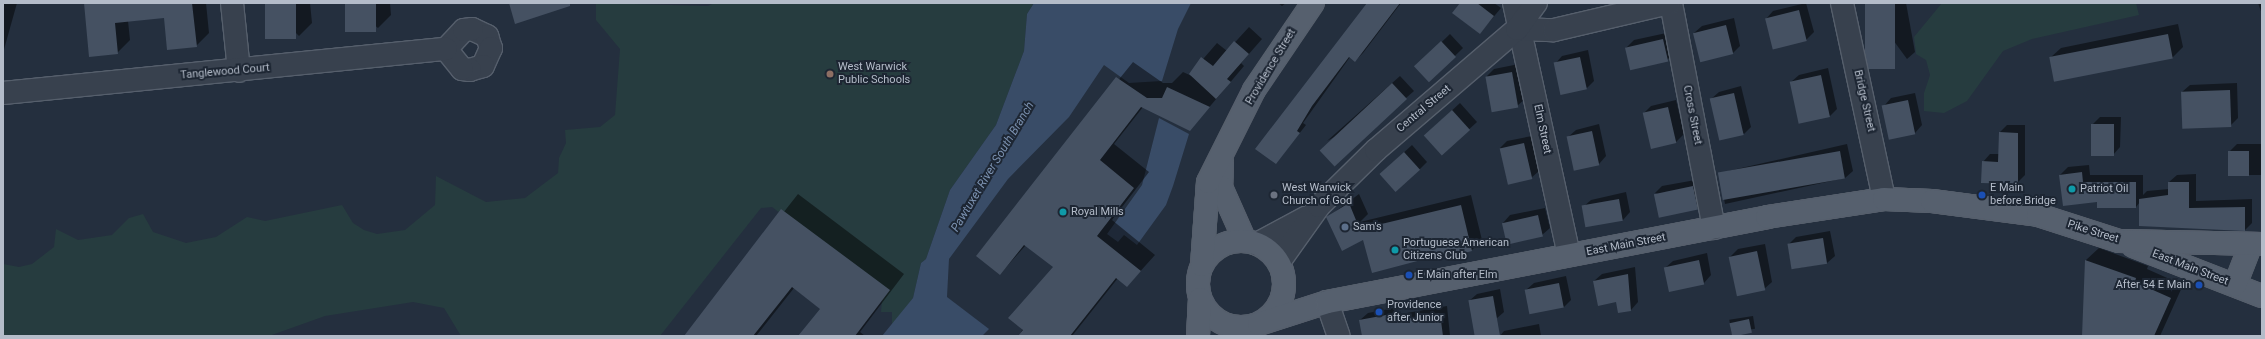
<!DOCTYPE html>
<style>
body{margin:0}
#map{position:relative;width:2265px;height:339px;overflow:hidden;background:#242f3e;font-family:Roboto,sans-serif}
div>[style]{position:absolute}
.green>*{inset:0;background:#263c3f}
.water>*{inset:0;background:#394c67}
.shadow>*{inset:0;background:#0007;transform-origin:0 0}
.building>*{inset:0;background:#455162;transform-origin:0 0}
.roads{filter:drop-shadow(1px 0 #565f6c) drop-shadow(-1px 0 #565f6c) drop-shadow(0 1px #565f6c) drop-shadow(0 -1px #565f6c)}
.minor>*{height:22px;margin:-11px;padding:0 11px;transform-origin:11px;border-radius:11px;background:#38414e}
.major>*{height:22px;margin:-11px;padding:0 11px;transform-origin:11px;border-radius:11px;background:#56606e}
.major>.ring{margin:-11px;padding:0;box-sizing:content-box;background:none;border:22px solid #56606e;border-radius:50%}
.dots>*{width:11px;height:11px;translate:-50% -50%;box-sizing:border-box;border:2px solid #1d2633;border-radius:50%}
span{translate:-50% -50%;white-space:nowrap;text-align:center;line-height:1.15;-webkit-text-stroke:4px #1d2633;paint-order:stroke}
.street-label{font-size:11px;color:#b4bcc9}
.poi-label{font-size:11px;color:#b4bcc9}
.left{translate:0 -50%;text-align:left}
.right{translate:-100% -50%;text-align:right}
.water-label{font-size:12px;color:#7c92b1;font-style:italic}
.frame{position:absolute;inset:0;border:4px solid #b4bcc9;pointer-events:none}
</style>
<div id="map">
<div class="green">
<div style="clip-path:polygon(596px 3px,708px 6px,714px 3px,1034px 3px,1027px 14px,1024px 51px,996px 125px,950px 190px,926px 259px,921px 263px,913px 298px,892px 327px,892px 312px,881px 312px,882px 299px,864px 277px,772px 207px,761px 208px,660px 336px,461px 336px,444px 308px,413px 302px,325px 316px,269px 336px,3px 336px,3px 264px,19px 267px,32px 264px,54px 247px,56px 229px,78px 240px,112px 235px,129px 218px,143px 214px,153px 232px,186px 243px,216px 237px,247px 217px,265px 221px,342px 205px,353px 223px,364px 230px,377px 234px,405px 230px,435px 205px,436px 176px,486px 202px,525px 198px,558px 173px,559px 158px,566px 143px,565px 130px,600px 127px,615px 115px,620px 49px,596px 20px)"></div>
<div style="clip-path:polygon(1942px 3px,2136px 3px,2139px 15px,2032px 39px,2003px 51px,1967px 101px,1944px 113px,1924px 111px,1924px 93px,1930px 75px,1926px 60px,1916px 54px,1914px 37px)"></div>
</div>
<div class="water">
<div style="clip-path:polygon(1034px 3px,1191px 3px,1178px 29px,1162px 81px,1129px 83px,1104px 65px,1069px 117px,1008px 179px,949px 259px,947px 297px,989px 329px,982px 336px,882px 336px,913px 298px,921px 263px,926px 259px,950px 190px,996px 125px,1024px 51px,1027px 14px)"></div>
<div style="clip-path:polygon(1159px 118px,1189px 134px,1173px 186px,1166px 205px,1137px 245px,1124px 235px,1118px 242px,1107px 234px,1142px 185px)"></div>
</div>
<div class="shadow">
<div style="clip-path:polygon(3px 3px,17px 3px,3px 53px)"></div>
<div style="clip-path:polygon(85px 3px,206px 3px,209px 33px,196px 46px,165px 17px,128px 21px,130px 40px,117px 53px)"></div>
<div style="clip-path:polygon(266px 3px,310px 3px,312px 23px,299px 36px)"></div>
<div style="clip-path:polygon(346px 3px,390px 3px,391px 15px,378px 28px)"></div>
<div style="clip-path:polygon(1278px 3px,1286px 3px,1282px 6px)"></div>
<div style="clip-path:polygon(1369px 3px,1401px 3px,1363px 53px,1355px 61px,1350px 57px,1303px 123px,1306px 125px,1276px 163px)"></div>
<div style="clip-path:polygon(1461px 3px,1494px 3px,1501px 8px,1480px 33px)"></div>
<div style="clip-path:polygon(1806px 3px,1814px 32px,1806px 40px,1766px 19px,1773px 11px)"></div>
<div style="clip-path:polygon(1866px 3px,1906px 3px,1915px 52px,1907px 59px)"></div>
<div style="clip-path:polygon(2258px 3px,2262px 3px,2262px 14px)"></div>
<div style="clip-path:polygon(1734px 18px,1740px 46px,1733px 53px,1694px 33px,1702px 26px)"></div>
<div style="clip-path:polygon(2178px 24px,2183px 47px,2172px 58px,2050px 58px,2061px 48px)"></div>
<div style="clip-path:polygon(1249px 27px,1262px 39px,1241px 63px,1244px 66px,1190px 130px,1143px 107px,1114px 144px,1149px 172px,1112px 220px,1155px 255px,1127px 286px,1118px 278px,1072px 336px,1019px 336px,1055px 267px,1026px 245px,1000px 274px,977px 255px,1133px 62px,1163px 83px,1172px 83px,1183px 72px,1194px 77px,1191px 73px,1217px 43px,1227px 51px)"></div>
<div style="clip-path:polygon(1671px 32px,1675px 52px,1667px 60px,1626px 48px,1634px 40px)"></div>
<div style="clip-path:polygon(1450px 34px,1463px 48px,1429px 81px,1423px 60px)"></div>
<div style="clip-path:polygon(1588px 50px,1594px 81px,1587px 88px,1555px 64px,1562px 56px)"></div>
<div style="clip-path:polygon(1519px 64px,1525px 99px,1517px 106px,1487px 76px,1494px 69px)"></div>
<div style="clip-path:polygon(1828px 68px,1837px 109px,1830px 116px,1791px 82px,1799px 75px)"></div>
<div style="clip-path:polygon(1400px 76px,1414px 91px,1406px 98px,1327px 141px)"></div>
<div style="clip-path:polygon(2237px 83px,2238px 118px,2230px 126px,2182px 92px,2190px 85px)"></div>
<div style="clip-path:polygon(1741px 86px,1751px 127px,1744px 134px,1711px 99px,1719px 92px)"></div>
<div style="clip-path:polygon(1915px 93px,1922px 125px,1915px 133px,1891px 138px,1884px 106px,1891px 98px)"></div>
<div style="clip-path:polygon(1676px 100px,1684px 134px,1676px 142px,1652px 147px,1644px 113px,1651px 106px)"></div>
<div style="clip-path:polygon(1460px 103px,1477px 122px,1442px 154px,1433px 128px)"></div>
<div style="clip-path:polygon(2100px 117px,2121px 117px,2120px 147px,2113px 155px,2092px 125px)"></div>
<div style="clip-path:polygon(1599px 124px,1606px 156px,1599px 164px,1575px 169px,1568px 137px,1576px 130px)"></div>
<div style="clip-path:polygon(2007px 125px,2025px 125px,2025px 175px,2017px 183px,1983px 162px,1990px 154px,1999px 154px,2000px 132px)"></div>
<div style="clip-path:polygon(1532px 136px,1539px 171px,1531px 178px,1500px 148px,1507px 141px)"></div>
<div style="clip-path:polygon(1847px 144px,1853px 171px,1845px 178px,1725px 204px,1720px 178px,1728px 171px)"></div>
<div style="clip-path:polygon(2237px 144px,2262px 144px,2262px 175px,2229px 175px,2229px 152px)"></div>
<div style="clip-path:polygon(1412px 145px,1427px 162px,1419px 170px,1388px 167px)"></div>
<div style="clip-path:polygon(2089px 165px,2090px 175px,2143px 175px,2143px 195px,2147px 191px,2169px 189px,2169px 182px,2177px 175px,2196px 174px,2196px 201px,2252px 199px,2252px 223px,2245px 230px,2140px 202px,2136px 207px,2098px 201px,2060px 175px,2068px 167px)"></div>
<div style="clip-path:polygon(1701px 179px,1705px 200px,1697px 208px,1655px 193px,1662px 186px)"></div>
<div style="clip-path:polygon(1626px 192px,1630px 212px,1623px 220px,1583px 207px,1591px 200px)"></div>
<div style="clip-path:polygon(798px 194px,904px 274px,860px 332px,865px 336px,800px 336px,821px 309px,794px 288px,756px 336px,686px 336px)"></div>
<div style="clip-path:polygon(1359px 194px,1368px 214px,1360px 222px,1471px 195px,1482px 240px,1472px 250px,1446px 257px,1445px 253px,1364px 239px,1328px 217px)"></div>
<div style="clip-path:polygon(1545px 208px,1550px 228px,1542px 235px,1503px 223px,1510px 215px)"></div>
<div style="clip-path:polygon(1830px 231px,1835px 256px,1827px 263px,1792px 269px,1788px 245px,1796px 237px)"></div>
<div style="clip-path:polygon(1765px 244px,1772px 282px,1764px 289px,1730px 257px,1738px 249px)"></div>
<div style="clip-path:polygon(2099px 248px,2148px 266px,2147px 269px,2183px 285px,2160px 336px,2083px 336px,2086px 260px)"></div>
<div style="clip-path:polygon(1707px 253px,1711px 275px,1704px 283px,1665px 268px,1673px 261px)"></div>
<div style="clip-path:polygon(1635px 267px,1638px 302px,1631px 310px,1594px 281px,1602px 274px)"></div>
<div style="clip-path:polygon(1566px 276px,1571px 300px,1564px 307px,1526px 290px,1534px 283px)"></div>
<div style="clip-path:polygon(1500px 289px,1504px 312px,1496px 319px,1469px 301px,1477px 294px)"></div>
<div style="clip-path:polygon(1447px 306px,1450px 336px,1363px 336px,1360px 320px,1368px 313px,1394px 308px,1395px 315px)"></div>
<div style="left:1753px;top:316px;width:13px;height:24px;rotate:81deg"></div>
<div style="clip-path:polygon(1539px 324px,1541px 336px,1500px 336px,1504px 331px)"></div>
</div>
<div class="building">
<div style="clip-path:polygon(84px 3px,192px 3px,197px 47px,167px 50px,164px 18px,115px 23px,118px 54px,89px 57px)"></div>
<div style="left:265px;top:3px;width:31px;height:36px"></div>
<div style="left:345px;top:3px;width:31px;height:29px"></div>
<div style="clip-path:polygon(509px 3px,570px 3px,570px 6px,515px 24px)"></div>
<div style="clip-path:polygon(1367px 3px,1400px 3px,1355px 62px,1349px 57px,1312px 106px,1297px 131px,1300px 133px,1276px 164px,1255px 149px)"></div>
<div style="clip-path:polygon(1460px 3px,1477px 3px,1494px 16px,1480px 34px,1452px 13px)"></div>
<div style="left:1865px;top:3px;width:30px;height:66px"></div>
<div style="left:1799px;top:10px;width:32px;height:35px;rotate:76deg"></div>
<div style="left:1726px;top:25px;width:30px;height:34px;rotate:76deg"></div>
<div style="left:2168px;top:34px;width:25px;height:121px;rotate:79deg"></div>
<div style="left:1663px;top:39px;width:23px;height:39px;rotate:77deg"></div>
<div style="clip-path:polygon(1234px 41px,1249px 54px,1227px 79px,1231px 82px,1216px 99px,1189px 74px,1201px 57px,1213px 66px)"></div>
<div style="left:1441px;top:41px;width:22px;height:37px;rotate:47deg"></div>
<div style="left:1580px;top:57px;width:33px;height:27px;rotate:78deg"></div>
<div style="left:1512px;top:72px;width:36px;height:27px;rotate:80deg"></div>
<div style="left:1821px;top:75px;width:43px;height:32px;rotate:78deg"></div>
<div style="clip-path:polygon(1116px 77px,1147px 98px,1162px 98px,1167px 87px,1210px 107px,1190px 131px,1141px 107px,1100px 160px,1134px 188px,1097px 236px,1141px 271px,1127px 287px,1116px 278px,1070px 336px,1018px 336px,1023px 330px,1008px 318px,1053px 267px,1024px 245px,1000px 275px,976px 256px)"></div>
<div style="left:1392px;top:83px;width:22px;height:99px;rotate:47deg"></div>
<div style="left:2230px;top:90px;width:37px;height:49px;rotate:88deg"></div>
<div style="left:1734px;top:93px;width:43px;height:25px;rotate:77deg"></div>
<div style="left:1908px;top:100px;width:35px;height:27px;rotate:78deg"></div>
<div style="left:1668px;top:107px;width:37px;height:26px;rotate:77deg"></div>
<div style="left:1452px;top:110px;width:27px;height:38px;rotate:48deg"></div>
<div style="left:2091px;top:124px;width:23px;height:32px"></div>
<div style="left:1592px;top:131px;width:35px;height:26px;rotate:78deg"></div>
<div style="clip-path:polygon(1999px 132px,2018px 133px,2018px 184px,1981px 183px,1982px 161px,1998px 162px)"></div>
<div style="left:1524px;top:143px;width:37px;height:25px;rotate:77deg"></div>
<div style="left:1840px;top:151px;width:28px;height:124px;rotate:80deg"></div>
<div style="left:2228px;top:151px;width:21px;height:25px"></div>
<div style="left:1404px;top:152px;width:24px;height:33px;rotate:48deg"></div>
<div style="clip-path:polygon(2082px 172px,2083px 182px,2136px 182px,2136px 208px,2097px 208px,2097px 202px,2063px 206px,2059px 175px)"></div>
<div style="clip-path:polygon(2168px 182px,2189px 182px,2189px 208px,2245px 207px,2245px 231px,2139px 226px,2139px 199px,2168px 195px)"></div>
<div style="left:1693px;top:186px;width:24px;height:40px;rotate:78deg"></div>
<div style="left:1619px;top:199px;width:22px;height:38px;rotate:80deg"></div>
<div style="clip-path:polygon(1349px 203px,1358px 225px,1352px 231px,1461px 205px,1472px 251px,1445px 258px,1444px 254px,1372px 273px,1363px 240px,1342px 251px,1326px 217px)"></div>
<div style="clip-path:polygon(781px 209px,890px 290px,855px 336px,798px 336px,820px 309px,792px 287px,753px 336px,684px 336px)"></div>
<div style="left:1538px;top:215px;width:22px;height:37px;rotate:77deg"></div>
<div style="left:1823px;top:238px;width:26px;height:36px;rotate:81deg"></div>
<div style="left:1757px;top:251px;width:40px;height:29px;rotate:78deg"></div>
<div style="left:1699px;top:260px;width:25px;height:36px;rotate:78deg"></div>
<div style="clip-path:polygon(2085px 260px,2136px 278px,2135px 282px,2171px 298px,2154px 336px,2082px 336px)"></div>
<div style="clip-path:polygon(1628px 274px,1631px 311px,1618px 313px,1616px 302px,1598px 306px,1593px 281px)"></div>
<div style="left:1559px;top:283px;width:25px;height:35px;rotate:79deg"></div>
<div style="left:1493px;top:296px;width:41px;height:25px;rotate:80deg"></div>
<div style="clip-path:polygon(1440px 313px,1443px 336px,1362px 336px,1359px 320px,1386px 315px,1388px 322px)"></div>
<div style="left:1749px;top:319px;width:14px;height:20px;rotate:78deg"></div>
</div>
<div class="roads">
<div class="minor">
<div style="left:232px;top:3px;width:68px;rotate:84.1deg"></div>
<div style="left:1514px;top:3px;width:258px;rotate:77.7deg"></div>
<div style="left:1671px;top:3px;width:229px;rotate:79.2deg"></div>
<div style="left:1842px;top:3px;width:200px;rotate:77.9deg"></div>
<div style="left:472px;top:29px;width:17px;rotate:25deg"></div>
<div style="left:487px;top:36px;width:13px;rotate:72deg"></div>
<div style="left:491px;top:48px;width:20px;rotate:114deg"></div>
<div style="left:483px;top:66px;width:14px;rotate:163deg"></div>
<div style="left:470px;top:70px;width:8px;rotate:-173deg"></div>
<div style="left:462px;top:69px;width:26px;rotate:-129deg"></div>
<div style="left:446px;top:49px;width:26px;rotate:-47deg"></div>
<div style="left:464px;top:30px;width:8px;rotate:-7deg"></div>
<div style="left:1517px;top:29px;width:37px;rotate:2deg"></div>
<div style="left:1554px;top:30px;width:118px;rotate:-13.2deg"></div>
<div style="left:3px;top:93px;width:445px;rotate:-5.7deg"></div>
<div style="left:1257px;top:244px;width:55px;rotate:-28.4deg"></div>
<div style="left:1279px;top:262px;width:69px;rotate:-54.5deg"></div>
<div style="left:1319px;top:206px;width:80px;rotate:-44.5deg"></div>
<div style="left:1376px;top:150px;width:186px;rotate:-40.6deg"></div>
<div style="left:1517px;top:29px;width:32px;rotate:-54deg"></div>
<div style="left:1327px;top:302px;width:36px;rotate:71deg"></div>
</div>
<div class="major">
<div style="left:1222px;top:162px;width:25px;rotate:92deg"></div>
<div style="left:1221px;top:187px;width:59px;rotate:66deg"></div>
<div class="ring" style="left:1198px;top:241px;width:64px;height:64px"></div>
<div style="left:2133px;top:246px;width:138px;rotate:21.2deg"></div>
<div style="left:1202px;top:265px;width:83px;rotate:-85.9deg"></div>
<div style="left:1208px;top:182px;width:103px;rotate:-63.4deg"></div>
<div style="left:1254px;top:90px;width:105px;rotate:-55.9deg"></div>
<div style="left:2235px;top:285px;width:44px;rotate:-68.7deg"></div>
<div style="left:1259px;top:324px;width:71px;rotate:-17.9deg"></div>
<div style="left:1327px;top:302px;width:448px;rotate:-10.9deg"></div>
<div style="left:1767px;top:217px;width:118px;rotate:-8.7deg"></div>
<div style="left:1884px;top:199px;width:48px;rotate:2.4deg"></div>
<div style="left:1932px;top:201px;width:107px;rotate:7.5deg"></div>
<div style="left:2038px;top:215px;width:85px;rotate:17.8deg"></div>
<div style="left:2119px;top:241px;width:143px;rotate:1.2deg"></div>
<div style="left:1198px;top:336px;width:37px;rotate:-87deg"></div>
</div>
</div>
<div class="dots">
<div style="left:830px;top:74px;background:#8d6e63"></div>
<div style="left:2072px;top:189px;background:#0f9aa8"></div>
<div style="left:1274px;top:195px;background:#6b7280"></div>
<div style="left:1982px;top:195px;background:#1a4fb4"></div>
<div style="left:1063px;top:212px;background:#0f9aa8"></div>
<div style="left:1345px;top:227px;background:#5c6f8a"></div>
<div style="left:1395px;top:250px;background:#0f9aa8"></div>
<div style="left:1409px;top:275px;background:#1a4fb4"></div>
<div style="left:2199px;top:285px;background:#1a4fb4"></div>
<div style="left:1379px;top:312px;background:#1a4fb4"></div>
</div>
<div class="street-label">
<span style="left:1271px;top:67px;rotate:-59deg">Providence Street</span>
<span style="left:225px;top:72px;rotate:-5deg">Tanglewood Court</span>
<span style="left:1864px;top:101px;rotate:77deg">Bridge Street</span>
<span style="left:1424px;top:109px;rotate:-40deg">Central Street</span>
<span style="left:1692px;top:115px;rotate:79deg">Cross Street</span>
<span style="left:1542px;top:129px;rotate:78deg">Elm Street</span>
<span style="left:2093px;top:232px;rotate:17deg">Pike Street</span>
<span style="left:1626px;top:245px;rotate:-11deg">East Main Street</span>
<span style="left:2190px;top:268px;rotate:21deg">East Main Street</span>
</div>
<div class="poi-label">
<span class="left" style="left:838px;top:74px">West Warwick<br>Public Schools</span>
<span class="left" style="left:1282px;top:195px">West Warwick<br>Church of God</span>
<span class="left" style="left:1990px;top:195px">E Main<br>before Bridge</span>
<span class="left" style="left:2080px;top:189px">Patriot Oil</span>
<span class="left" style="left:1071px;top:212px">Royal Mills</span>
<span class="left" style="left:1353px;top:227px">Sam's</span>
<span class="left" style="left:1403px;top:250px">Portuguese American<br>Citizens Club</span>
<span class="left" style="left:1417px;top:275px">E Main after Elm</span>
<span class="right" style="left:2191px;top:285px">After 54 E Main</span>
<span class="left" style="left:1387px;top:312px">Providence<br>after Junior</span>
</div>
<div class="water-label">
<span style="left:993px;top:167px;rotate:-59deg">Pawtuxet River South Branch</span>
</div>
<div class="frame"></div>
</div>
